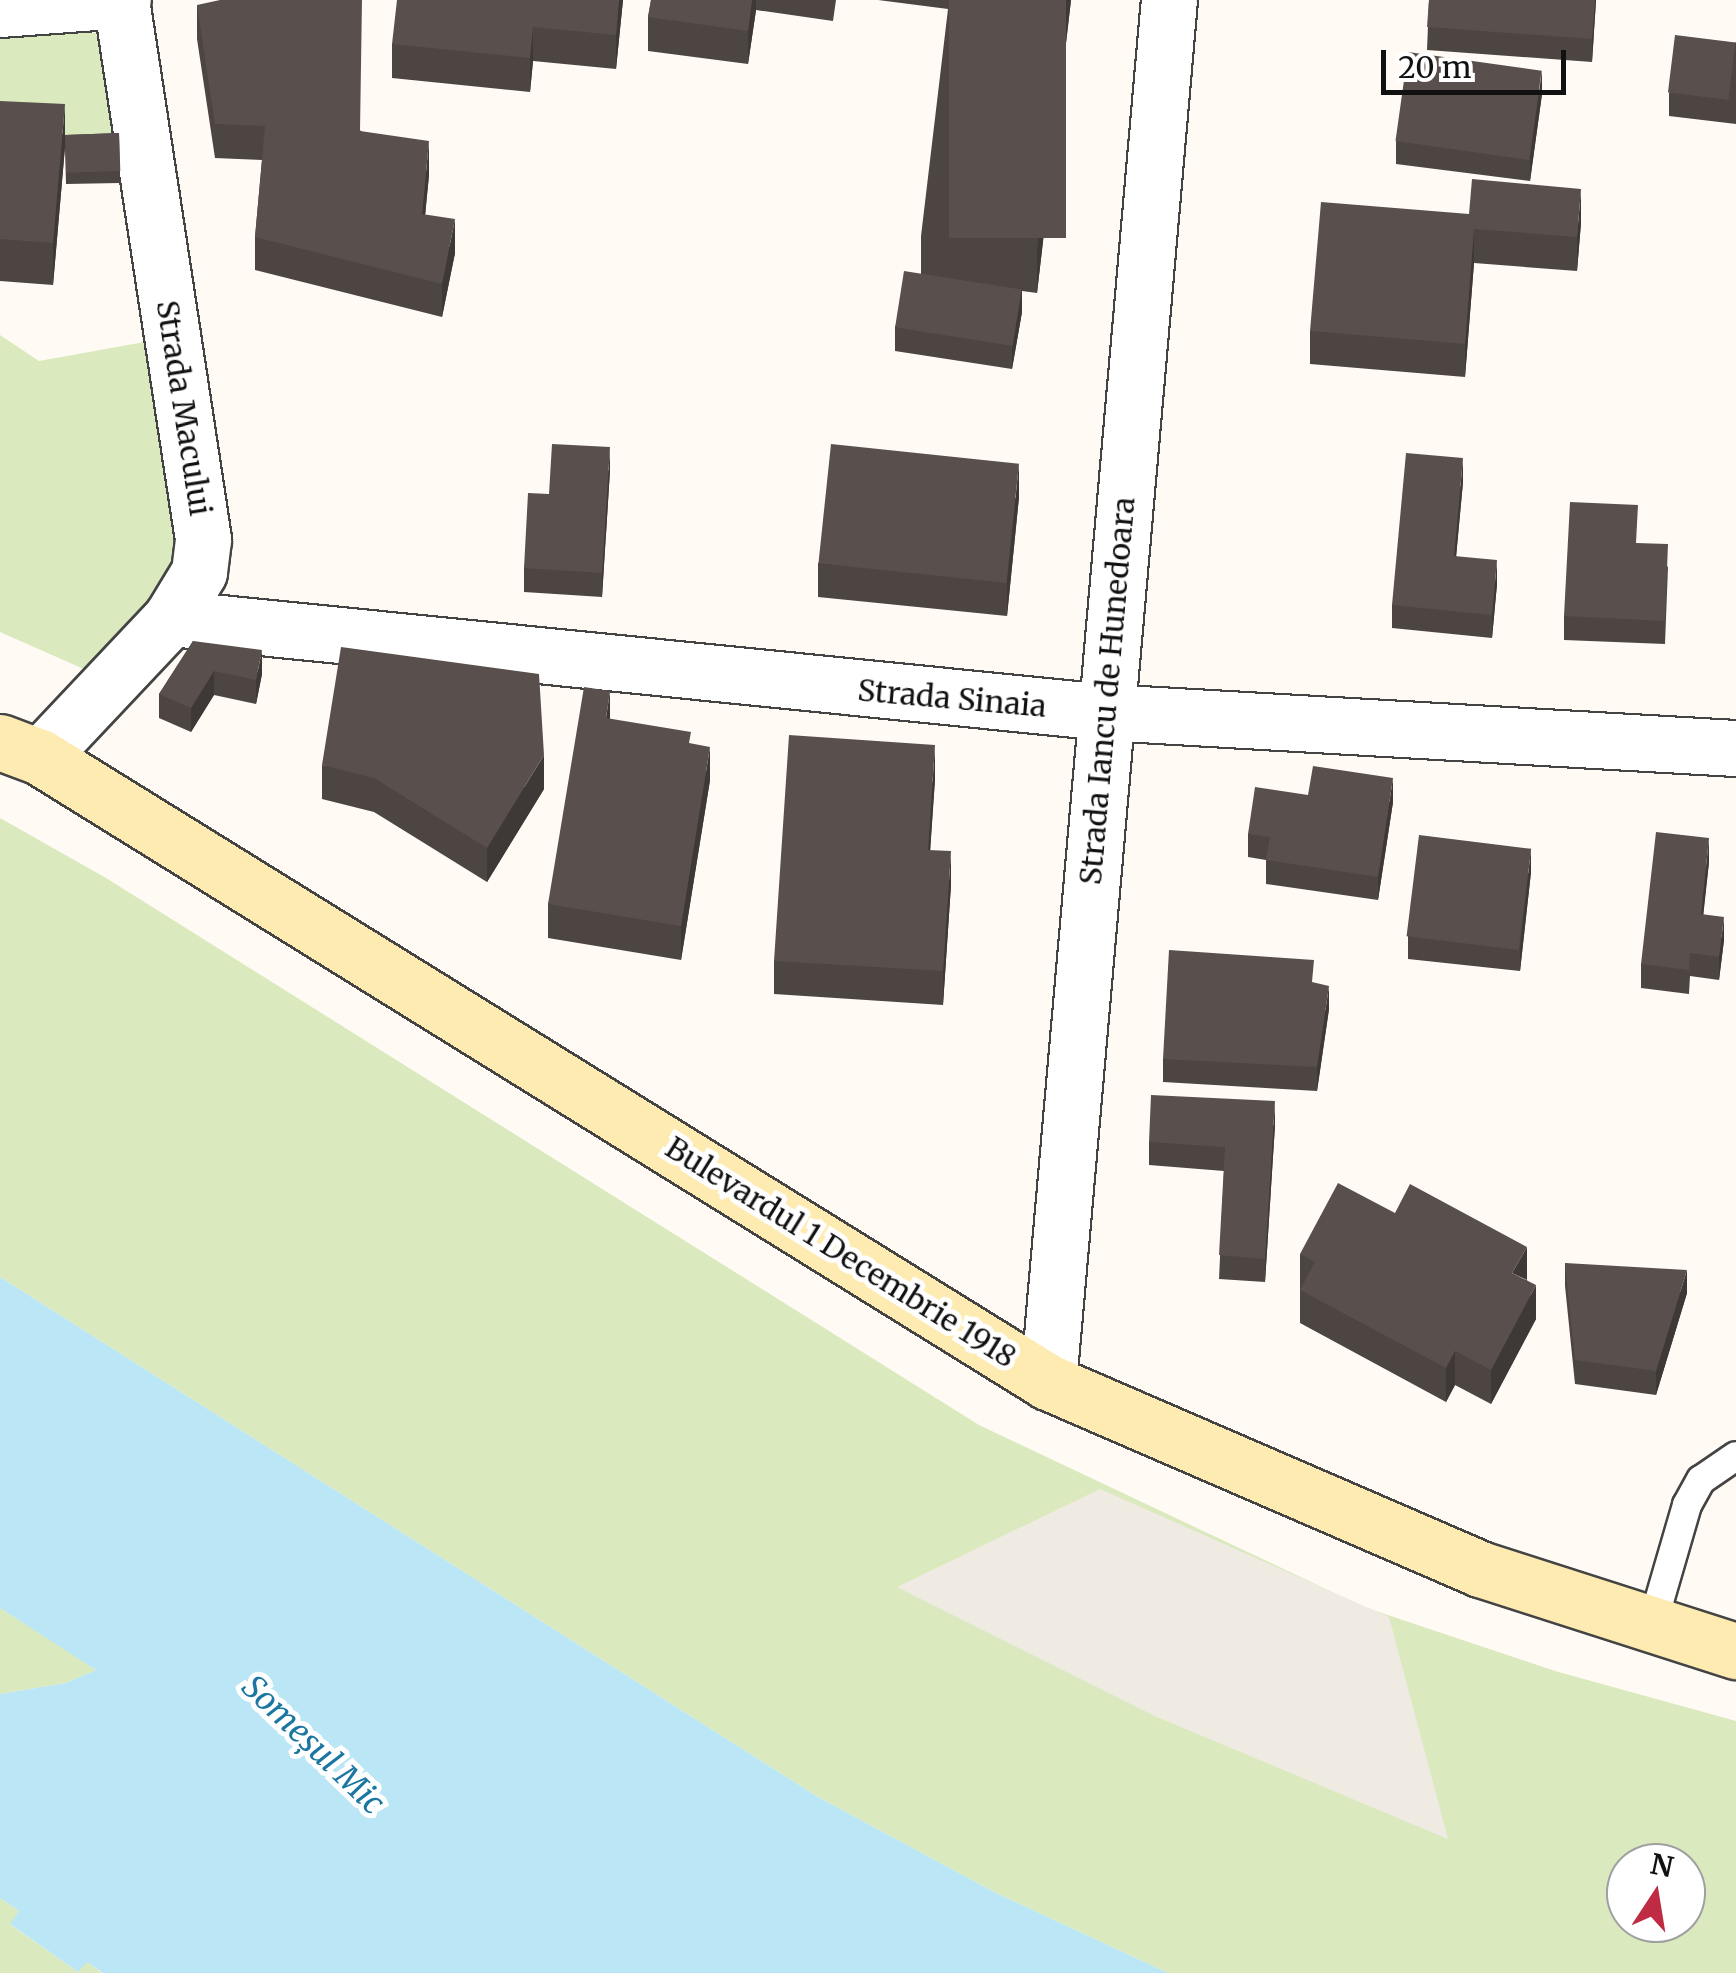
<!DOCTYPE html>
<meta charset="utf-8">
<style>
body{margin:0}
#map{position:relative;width:1736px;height:1973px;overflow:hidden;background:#fffbf4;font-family:Merriweather,serif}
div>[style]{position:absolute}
.green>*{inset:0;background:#dae9be}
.plaza>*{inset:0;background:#f0ebe2}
.water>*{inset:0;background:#bae6f5}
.roads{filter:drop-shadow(2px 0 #444) drop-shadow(-2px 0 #444) drop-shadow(0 2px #444) drop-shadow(0 -2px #444)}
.service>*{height:28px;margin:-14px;padding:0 14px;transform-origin:14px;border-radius:14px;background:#fff}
.minor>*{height:55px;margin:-27.5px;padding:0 27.5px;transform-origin:27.5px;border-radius:27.5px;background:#fff}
.secondary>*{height:55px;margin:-27.5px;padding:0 27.5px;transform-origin:27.5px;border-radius:27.5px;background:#fdebb2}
.wall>*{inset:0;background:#4d4542}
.shaded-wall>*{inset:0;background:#3e3836}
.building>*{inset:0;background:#59504d;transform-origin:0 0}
span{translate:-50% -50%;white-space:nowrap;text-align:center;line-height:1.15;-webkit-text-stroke:10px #fff;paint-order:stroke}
.street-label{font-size:30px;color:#111}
.water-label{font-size:32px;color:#1b77a1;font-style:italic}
.north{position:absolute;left:1606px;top:1843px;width:100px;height:100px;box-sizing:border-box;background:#fff;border:2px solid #a0a0a0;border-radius:50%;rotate:12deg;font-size:28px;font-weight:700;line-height:40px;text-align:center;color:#111}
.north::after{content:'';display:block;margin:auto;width:35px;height:45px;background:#bf2b43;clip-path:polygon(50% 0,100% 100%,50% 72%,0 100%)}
.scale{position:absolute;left:1381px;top:50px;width:185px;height:45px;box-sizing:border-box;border:5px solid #111;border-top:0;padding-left:12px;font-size:30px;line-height:35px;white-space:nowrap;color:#111;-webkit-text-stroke:8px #fff;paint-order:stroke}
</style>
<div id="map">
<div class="green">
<div style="clip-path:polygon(0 31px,96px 33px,105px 39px,119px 145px,0 144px)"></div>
<div style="clip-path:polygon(0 335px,39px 361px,150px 341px,186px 534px,179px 574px,86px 670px,0 632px)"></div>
<div style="clip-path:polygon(evenodd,0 818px,106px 878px,979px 1425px,1364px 1607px,1555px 1671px,1736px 1721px,1736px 1973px,1168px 1973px,996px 1893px,818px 1797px,0 1277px,0 818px,1626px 1863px,1686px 1863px,1686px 1923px,1626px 1923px,1626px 1863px)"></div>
<div style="clip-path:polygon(0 1608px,57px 1644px,96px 1670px,66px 1683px,0 1694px)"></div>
<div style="clip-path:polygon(0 1898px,19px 1911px,11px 1925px,78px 1972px,86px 1961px,102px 1973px,0 1973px)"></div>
</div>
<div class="plaza">
<div style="clip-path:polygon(1100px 1489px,1389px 1617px,1448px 1839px,1157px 1717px,897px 1587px)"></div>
</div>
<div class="water">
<div style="clip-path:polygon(0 1277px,818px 1797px,996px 1893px,1168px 1973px,103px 1973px,87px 1962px,78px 1972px,10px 1924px,19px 1911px,0 1898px,0 1694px,66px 1683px,96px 1670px,0 1608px)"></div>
</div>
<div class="roads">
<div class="service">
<div style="left:1651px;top:1629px;width:129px;rotate:-73.8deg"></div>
<div style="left:1687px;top:1505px;width:29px;rotate:-61deg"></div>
<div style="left:1701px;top:1480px;width:42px;rotate:-34.4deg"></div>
</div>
<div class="minor">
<div style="left:0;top:9px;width:123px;rotate:-4.2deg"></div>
<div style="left:171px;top:618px;width:939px;rotate:5.75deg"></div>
<div style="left:1105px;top:712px;width:632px;rotate:3.27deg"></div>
<div style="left:40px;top:757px;width:191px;rotate:-46.7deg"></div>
<div style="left:171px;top:618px;width:54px;rotate:-58.7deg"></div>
<div style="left:199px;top:572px;width:33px;rotate:-83deg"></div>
<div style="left:203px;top:539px;width:545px;rotate:-98.65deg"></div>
<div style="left:1048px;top:1382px;width:1387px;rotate:-85deg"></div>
</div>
<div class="secondary">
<div style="left:0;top:742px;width:43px;rotate:20.6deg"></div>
<div style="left:40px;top:757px;width:1186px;rotate:31.8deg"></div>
<div style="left:1048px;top:1382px;width:471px;rotate:23.4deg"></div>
<div style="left:1480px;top:1569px;width:269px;rotate:17.8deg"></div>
</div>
</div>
<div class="wall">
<div style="clip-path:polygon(623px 0,616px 69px,533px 61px,530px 92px,392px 78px,392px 44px)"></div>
<div style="clip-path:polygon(651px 0,836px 0,833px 21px,756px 10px,748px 64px,648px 51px,648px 17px)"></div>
<div style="clip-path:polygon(878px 0,1071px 0,1037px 293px,1022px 291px,1022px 312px,1012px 369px,895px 351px,895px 327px,921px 274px,921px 236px,948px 9px)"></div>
<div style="clip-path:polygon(1429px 0,1596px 0,1592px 62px,1427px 50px)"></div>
<div style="clip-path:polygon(197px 5px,361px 131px,429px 175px,425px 215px,455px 253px,442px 317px,255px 270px,255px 237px,262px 160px,215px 158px,197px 39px)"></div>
<div style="clip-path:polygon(1736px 42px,1736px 124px,1669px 116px,1669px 93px)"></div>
<div style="clip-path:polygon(1542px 94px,1530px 181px,1396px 164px,1396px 141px)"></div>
<div style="clip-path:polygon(0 101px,65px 135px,119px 133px,120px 183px,66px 184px,65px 147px,53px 285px,0 281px)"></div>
<div style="clip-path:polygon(1469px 214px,1581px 223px,1577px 271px,1474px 263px,1465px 377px,1310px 364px,1310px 331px)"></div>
<div style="clip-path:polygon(610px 470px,602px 597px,524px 592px,524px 568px,549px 494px)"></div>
<div style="clip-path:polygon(1463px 482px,1456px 556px,1497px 584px,1492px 638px,1392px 628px,1392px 605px)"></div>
<div style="clip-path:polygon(1019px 497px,1007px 616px,818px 597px,818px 563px)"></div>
<div style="clip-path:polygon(1637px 543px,1668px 567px,1665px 644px,1564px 640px,1564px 616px)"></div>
<div style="clip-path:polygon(193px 641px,262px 674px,256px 704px,214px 695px,191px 732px,159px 718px,159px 694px)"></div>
<div style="clip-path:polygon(610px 719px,691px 744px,710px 780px,681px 960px,548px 938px,548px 904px)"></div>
<div style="clip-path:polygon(322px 765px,544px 789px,487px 882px,374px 812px,322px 799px)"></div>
<div style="clip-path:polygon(935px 779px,930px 850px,951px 885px,943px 1005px,774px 994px,774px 961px)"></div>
<div style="clip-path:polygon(1308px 795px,1393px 802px,1378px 900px,1266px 884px,1266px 860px,1248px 857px,1248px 834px)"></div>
<div style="clip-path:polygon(1709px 862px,1703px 914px,1724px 940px,1719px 980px,1690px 976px,1689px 994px,1641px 988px,1641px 964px)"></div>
<div style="clip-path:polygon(1531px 872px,1520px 971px,1408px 959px,1408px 936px)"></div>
<div style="clip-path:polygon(1329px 1009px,1317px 1091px,1163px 1082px,1163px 1059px)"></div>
<div style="clip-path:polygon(1275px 1125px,1265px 1282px,1219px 1279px,1224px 1171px,1149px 1165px,1149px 1142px)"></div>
<div style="clip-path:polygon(1300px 1254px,1527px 1280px,1536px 1319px,1491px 1404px,1455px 1385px,1446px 1402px,1300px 1323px)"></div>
<div style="clip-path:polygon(1565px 1263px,1687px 1293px,1656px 1395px,1575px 1384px,1565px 1286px)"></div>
</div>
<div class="shaded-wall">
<div style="clip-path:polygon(619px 0,623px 0,616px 69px,616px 35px)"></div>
<div style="clip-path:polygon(752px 0,756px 0,756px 10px,748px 64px,748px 31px)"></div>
<div style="clip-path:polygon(1066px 0,1071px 0,1037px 293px,1037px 250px)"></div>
<div style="clip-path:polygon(1595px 0,1596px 0,1592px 62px,1592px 39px)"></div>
<div style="clip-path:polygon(533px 27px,533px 61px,530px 92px,530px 58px)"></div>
<div style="clip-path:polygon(1542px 70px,1542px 94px,1530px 181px,1530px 158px)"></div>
<div style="clip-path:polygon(65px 104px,65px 147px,53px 285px,53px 243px)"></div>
<div style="clip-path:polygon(429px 141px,429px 175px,422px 248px,422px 214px)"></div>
<div style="clip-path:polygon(1581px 189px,1581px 223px,1577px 271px,1577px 237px)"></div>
<div style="clip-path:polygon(455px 219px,455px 253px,442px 317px,442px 284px)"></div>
<div style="clip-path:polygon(1474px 229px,1474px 263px,1465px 377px,1465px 344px)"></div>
<div style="clip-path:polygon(1022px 289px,1022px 312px,1012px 369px,1012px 346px)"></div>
<div style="clip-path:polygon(610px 447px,610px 470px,602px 597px,602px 573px)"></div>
<div style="clip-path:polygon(1463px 458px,1463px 482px,1454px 580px,1454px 556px)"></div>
<div style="clip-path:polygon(1019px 463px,1019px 497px,1007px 616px,1007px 582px)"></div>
<div style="clip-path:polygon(1497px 560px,1497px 584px,1492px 638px,1492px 615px)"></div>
<div style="clip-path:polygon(262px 650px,262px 674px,256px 704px,256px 680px)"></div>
<div style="clip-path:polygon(214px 671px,214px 695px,191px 732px,191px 708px)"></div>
<div style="clip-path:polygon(610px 691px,610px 724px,606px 718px)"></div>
<div style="clip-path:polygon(935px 745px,935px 779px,928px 883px,928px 850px)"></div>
<div style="clip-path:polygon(710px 747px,710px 780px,681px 960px,681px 926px)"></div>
<div style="clip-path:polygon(544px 755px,544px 789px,487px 882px,487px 848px)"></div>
<div style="clip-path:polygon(1393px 778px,1393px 802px,1378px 900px,1378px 877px)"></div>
<div style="clip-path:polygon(1709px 838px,1709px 862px,1701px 937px,1701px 914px)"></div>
<div style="clip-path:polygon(1531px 848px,1531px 872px,1520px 971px,1520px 948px)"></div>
<div style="clip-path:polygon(951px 851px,951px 885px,943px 1005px,943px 971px)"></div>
<div style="clip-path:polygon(1724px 917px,1724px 940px,1719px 980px,1719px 957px)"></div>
<div style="clip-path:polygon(1329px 986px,1329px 1009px,1317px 1091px,1317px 1067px)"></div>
<div style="clip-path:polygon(1275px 1101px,1275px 1125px,1265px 1282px,1265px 1259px)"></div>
<div style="clip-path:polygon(1527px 1247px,1527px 1280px,1512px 1273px)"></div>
<div style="clip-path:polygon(1687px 1270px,1687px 1293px,1656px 1395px,1656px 1371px)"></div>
<div style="clip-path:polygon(1536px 1285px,1536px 1319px,1491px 1404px,1491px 1370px)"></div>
<div style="clip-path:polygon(1455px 1351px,1455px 1385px,1446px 1402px,1446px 1368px)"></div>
</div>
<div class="building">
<div style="clip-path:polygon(220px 0,362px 0,360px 131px,429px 141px,422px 214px,455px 219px,442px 284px,255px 237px,265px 126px,215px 124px,197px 5px)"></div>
<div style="clip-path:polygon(397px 0,619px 0,616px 35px,533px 27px,530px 58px,392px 44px)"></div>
<div style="clip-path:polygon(651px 0,752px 0,748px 31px,648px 17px)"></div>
<div style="left:949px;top:0;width:117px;height:238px"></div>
<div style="clip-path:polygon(1429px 0,1595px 0,1592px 39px,1427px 27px)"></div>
<div style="left:1675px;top:35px;width:61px;height:58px;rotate:7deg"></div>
<div style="left:1408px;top:52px;width:135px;height:90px;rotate:8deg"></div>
<div style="clip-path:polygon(0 101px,65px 104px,53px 243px,0 239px)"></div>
<div style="left:119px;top:133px;width:38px;height:54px;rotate:88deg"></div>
<div style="clip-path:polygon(1472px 179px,1581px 189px,1577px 237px,1474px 229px,1465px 344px,1310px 331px,1321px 202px,1469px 214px)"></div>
<div style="left:904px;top:271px;width:119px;height:57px;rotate:9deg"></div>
<div style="clip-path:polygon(552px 444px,610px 447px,602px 573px,524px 568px,528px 493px,549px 494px)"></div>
<div style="left:831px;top:444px;width:189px;height:120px;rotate:6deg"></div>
<div style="clip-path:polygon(1406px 453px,1463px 458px,1454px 556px,1497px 560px,1492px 615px,1392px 605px)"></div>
<div style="clip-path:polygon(1570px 502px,1638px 505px,1636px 543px,1668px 544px,1665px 621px,1564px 616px)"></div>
<div style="clip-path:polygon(193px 641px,262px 650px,256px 680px,214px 671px,191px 708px,159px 694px)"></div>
<div style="clip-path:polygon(341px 647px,539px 674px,544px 755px,487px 848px,374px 778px,322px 765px)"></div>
<div style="clip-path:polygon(584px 687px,610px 691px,606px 718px,691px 732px,689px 743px,710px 747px,681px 926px,548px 904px)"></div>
<div style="clip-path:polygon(789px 735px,935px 745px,928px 850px,951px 851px,943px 971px,774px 961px)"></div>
<div style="clip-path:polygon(1313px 766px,1393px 778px,1378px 877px,1266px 860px,1270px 837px,1248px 834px,1255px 787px,1308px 795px)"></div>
<div style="clip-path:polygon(1656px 832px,1709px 838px,1701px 914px,1724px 917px,1719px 957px,1690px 953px,1689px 970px,1641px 964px)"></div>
<div style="left:1419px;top:835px;width:113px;height:102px;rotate:7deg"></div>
<div style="clip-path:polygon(1169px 950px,1314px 960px,1312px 982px,1329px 986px,1317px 1067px,1163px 1059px)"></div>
<div style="clip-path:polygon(1151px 1095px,1275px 1101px,1265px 1259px,1219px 1255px,1225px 1147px,1149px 1142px)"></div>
<div style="clip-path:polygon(1338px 1183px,1395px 1213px,1410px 1184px,1527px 1247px,1512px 1273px,1536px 1285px,1491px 1370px,1455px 1351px,1446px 1368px,1300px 1290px,1315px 1262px,1300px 1254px)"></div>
<div style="clip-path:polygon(1565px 1263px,1687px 1270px,1656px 1371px,1575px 1360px)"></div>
</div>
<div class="street-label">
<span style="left:184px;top:408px;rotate:81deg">Strada Macului</span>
<span style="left:1107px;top:691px;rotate:-85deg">Strada Iancu de Hunedoara</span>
<span style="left:952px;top:698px;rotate:5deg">Strada Sinaia</span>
<span style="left:841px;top:1252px;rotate:32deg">Bulevardul 1 Decembrie 1918</span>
</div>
<div class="water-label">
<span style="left:313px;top:1745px;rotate:44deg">Someșul Mic</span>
</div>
<div class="north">N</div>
<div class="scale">20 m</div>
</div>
